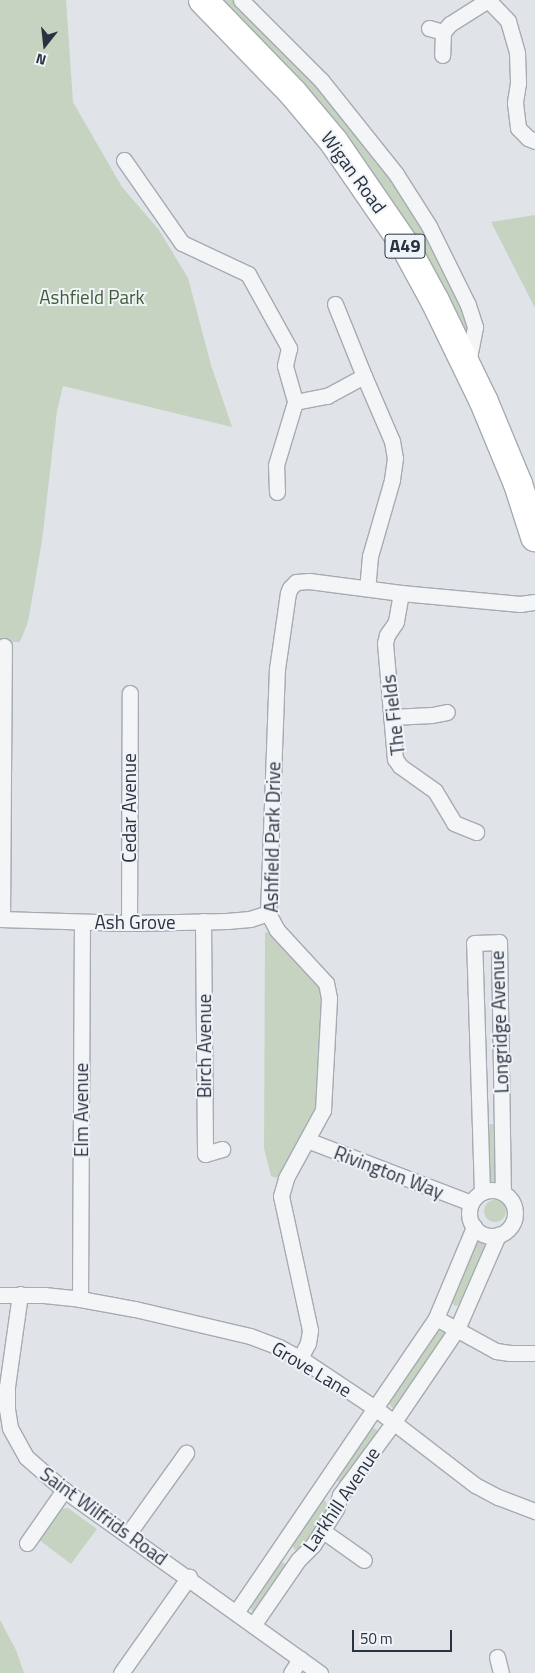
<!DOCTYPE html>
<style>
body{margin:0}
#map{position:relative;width:535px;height:1673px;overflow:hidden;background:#e0e4e9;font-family:"Titillium Web",sans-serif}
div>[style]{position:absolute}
.green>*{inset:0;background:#c6d3c1}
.round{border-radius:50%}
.roads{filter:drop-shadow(1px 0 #a5abb3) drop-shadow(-1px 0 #a5abb3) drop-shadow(0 1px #a5abb3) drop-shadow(0 -1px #a5abb3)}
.street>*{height:15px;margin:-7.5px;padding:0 7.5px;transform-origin:7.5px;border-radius:7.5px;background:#f3f5f7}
.street>.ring{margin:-7.5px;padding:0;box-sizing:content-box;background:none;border:15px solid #f3f5f7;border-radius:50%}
.highway>*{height:28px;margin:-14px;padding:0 14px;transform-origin:14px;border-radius:14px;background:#fff}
span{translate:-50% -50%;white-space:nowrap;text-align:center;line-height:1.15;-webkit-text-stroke:4px #f0f3f7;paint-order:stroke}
.shield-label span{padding:1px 4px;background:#f0f3f7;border:1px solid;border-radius:4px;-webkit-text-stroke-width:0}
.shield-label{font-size:18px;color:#293241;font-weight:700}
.street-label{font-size:19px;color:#293241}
.park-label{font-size:19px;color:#3e5d36}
.north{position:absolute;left:20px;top:20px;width:50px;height:50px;-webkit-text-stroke:4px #f0f3f7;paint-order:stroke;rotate:196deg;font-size:14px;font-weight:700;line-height:20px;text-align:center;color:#293241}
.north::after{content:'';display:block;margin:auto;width:18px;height:22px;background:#293241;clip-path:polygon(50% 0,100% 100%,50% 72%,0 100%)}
.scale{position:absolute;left:352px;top:1630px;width:100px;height:22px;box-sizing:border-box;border:2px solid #293241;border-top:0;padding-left:6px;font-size:15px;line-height:18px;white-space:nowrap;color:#293241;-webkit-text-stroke:4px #f0f3f7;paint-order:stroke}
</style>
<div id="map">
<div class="green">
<div style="clip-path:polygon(0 0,66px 0,73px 102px,122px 187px,159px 230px,188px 278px,211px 365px,232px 427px,63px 386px,57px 411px,42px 541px,28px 622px,20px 642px,0 642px)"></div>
<div style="clip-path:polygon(203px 0,241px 0,396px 174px,468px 305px,470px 353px,404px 244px)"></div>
<div style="clip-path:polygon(535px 215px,535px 308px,491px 222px)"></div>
<div style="clip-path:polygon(272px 930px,318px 981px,325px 995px,316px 1116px,281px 1179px,271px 1176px,264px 1148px,265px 933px)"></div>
<div style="clip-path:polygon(486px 1124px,492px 1124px,495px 1127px,498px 1181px,493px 1185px,489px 1185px)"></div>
<div class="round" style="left:484px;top:1200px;width:22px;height:22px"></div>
<div style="clip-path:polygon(478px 1236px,484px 1237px,486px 1242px,461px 1304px,455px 1306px,449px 1300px)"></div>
<div style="clip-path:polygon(441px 1326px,447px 1334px,398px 1407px,392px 1408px,387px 1401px,438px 1329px)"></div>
<div style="clip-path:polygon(372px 1427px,377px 1430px,378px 1434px,340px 1484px,335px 1476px)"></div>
<div style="clip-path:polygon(324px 1499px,329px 1507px,301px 1549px,295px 1550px,290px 1543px,318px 1500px)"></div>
<div style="clip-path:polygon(68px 1508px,97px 1529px,71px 1564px,38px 1539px,60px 1509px)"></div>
<div style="clip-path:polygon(282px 1562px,286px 1564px,287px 1570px,253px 1613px,249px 1605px,276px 1563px)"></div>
<div style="clip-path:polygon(0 1620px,16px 1650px,24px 1673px,0 1673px)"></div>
</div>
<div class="roads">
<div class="street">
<div style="left:241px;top:0;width:113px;rotate:45deg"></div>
<div style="left:321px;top:80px;width:120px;rotate:51.4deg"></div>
<div style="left:396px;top:174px;width:62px;rotate:57.6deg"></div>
<div style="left:429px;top:226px;width:88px;rotate:63.7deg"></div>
<div style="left:468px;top:305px;width:23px;rotate:72deg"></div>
<div style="left:475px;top:327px;width:26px;rotate:101deg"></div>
<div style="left:470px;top:353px;width:10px;rotate:127deg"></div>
<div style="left:488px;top:0;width:29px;rotate:46deg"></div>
<div style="left:508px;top:21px;width:33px;rotate:74deg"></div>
<div style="left:517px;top:53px;width:30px;rotate:88deg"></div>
<div style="left:518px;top:83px;width:20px;rotate:99deg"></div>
<div style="left:515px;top:103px;width:25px;rotate:83deg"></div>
<div style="left:518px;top:128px;width:14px;rotate:45deg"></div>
<div style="left:528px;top:138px;width:8px;rotate:23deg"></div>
<div style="left:429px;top:28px;width:15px;rotate:16deg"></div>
<div style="left:443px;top:32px;width:23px;rotate:92deg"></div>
<div style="left:443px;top:32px;width:11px;rotate:-49deg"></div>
<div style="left:450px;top:24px;width:45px;rotate:-32.3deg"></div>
<div style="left:124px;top:160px;width:101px;rotate:55.1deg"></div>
<div style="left:182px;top:243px;width:73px;rotate:25.2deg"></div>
<div style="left:248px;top:274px;width:85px;rotate:61deg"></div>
<div style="left:289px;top:348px;width:18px;rotate:103deg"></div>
<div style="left:285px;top:366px;width:37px;rotate:74deg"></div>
<div style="left:295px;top:402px;width:33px;rotate:-11deg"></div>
<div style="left:327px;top:396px;width:42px;rotate:-28.4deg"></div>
<div style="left:364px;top:376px;width:71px;rotate:66.7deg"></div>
<div style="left:392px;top:441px;width:17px;rotate:80deg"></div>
<div style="left:395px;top:458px;width:22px;rotate:98deg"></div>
<div style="left:392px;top:480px;width:79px;rotate:106.1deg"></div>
<div style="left:370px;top:556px;width:32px;rotate:95deg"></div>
<div style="left:335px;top:304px;width:78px;rotate:68.1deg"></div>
<div style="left:277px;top:492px;width:27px;rotate:-92deg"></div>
<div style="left:276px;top:465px;width:66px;rotate:-73.2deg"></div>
<div style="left:401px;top:593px;width:29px;rotate:100deg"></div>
<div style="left:396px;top:622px;width:16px;rotate:125deg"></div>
<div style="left:387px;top:635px;width:8px;rotate:104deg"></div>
<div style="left:385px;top:643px;width:116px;rotate:85.1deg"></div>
<div style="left:395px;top:759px;width:9px;rotate:54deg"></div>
<div style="left:400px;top:766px;width:43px;rotate:35.5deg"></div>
<div style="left:435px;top:791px;width:37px;rotate:59deg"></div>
<div style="left:454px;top:823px;width:24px;rotate:22deg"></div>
<div style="left:391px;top:717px;width:41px;rotate:-2.8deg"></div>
<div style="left:432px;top:715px;width:15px;rotate:-11deg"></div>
<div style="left:0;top:919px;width:129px;rotate:1.8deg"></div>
<div style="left:129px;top:923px;width:98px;rotate:-1.2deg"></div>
<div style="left:227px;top:921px;width:23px;rotate:-5deg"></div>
<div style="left:250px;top:919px;width:19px;rotate:-18deg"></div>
<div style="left:2px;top:919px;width:273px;rotate:-89.6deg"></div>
<div style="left:203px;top:921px;width:233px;rotate:89.5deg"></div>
<div style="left:205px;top:1154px;width:18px;rotate:-16deg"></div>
<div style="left:129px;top:923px;width:230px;rotate:-89.8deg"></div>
<div style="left:307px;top:1140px;width:176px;rotate:21deg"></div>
<div class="ring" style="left:469px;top:1190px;width:31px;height:31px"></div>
<div style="left:482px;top:1192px;width:249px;rotate:-91.8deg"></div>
<div style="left:474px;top:943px;width:25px;rotate:-2deg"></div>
<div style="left:499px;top:942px;width:251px;rotate:89.1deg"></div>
<div style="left:20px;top:1294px;width:94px;rotate:98deg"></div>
<div style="left:7px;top:1387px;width:22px;rotate:90deg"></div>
<div style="left:7px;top:1409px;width:19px;rotate:81deg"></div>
<div style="left:10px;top:1428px;width:33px;rotate:61deg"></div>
<div style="left:26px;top:1457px;width:50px;rotate:41deg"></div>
<div style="left:64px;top:1490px;width:315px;rotate:35.6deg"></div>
<div style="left:0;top:1295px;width:44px"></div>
<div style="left:44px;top:1295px;width:36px;rotate:6deg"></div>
<div style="left:80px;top:1299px;width:56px;rotate:10.3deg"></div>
<div style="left:135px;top:1309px;width:118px;rotate:13.2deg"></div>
<div style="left:250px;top:1336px;width:31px;rotate:21deg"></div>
<div style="left:279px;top:1347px;width:24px;rotate:28deg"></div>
<div style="left:300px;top:1358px;width:90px;rotate:33.7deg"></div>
<div style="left:375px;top:1408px;width:126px;rotate:37.6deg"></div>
<div style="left:475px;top:1485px;width:26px;rotate:28deg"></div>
<div style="left:498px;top:1497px;width:40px;rotate:21deg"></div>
<div style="left:80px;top:1299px;width:377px;rotate:-89.7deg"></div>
<div style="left:436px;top:1318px;width:68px;rotate:28.8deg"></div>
<div style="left:496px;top:1351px;width:14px;rotate:8deg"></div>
<div style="left:510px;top:1353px;width:25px"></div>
<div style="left:300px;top:1358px;width:17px;rotate:-62deg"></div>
<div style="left:308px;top:1343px;width:13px;rotate:-81deg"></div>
<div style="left:310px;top:1330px;width:137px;rotate:-102.2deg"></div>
<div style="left:281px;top:1196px;width:19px;rotate:-74deg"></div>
<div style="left:286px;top:1178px;width:77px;rotate:-61.4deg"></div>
<div style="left:323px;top:1110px;width:112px;rotate:-86.9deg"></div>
<div style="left:329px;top:998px;width:15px;rotate:-101deg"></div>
<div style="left:326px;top:983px;width:72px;rotate:-132.8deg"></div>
<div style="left:277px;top:930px;width:19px;rotate:-118deg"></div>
<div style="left:268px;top:913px;width:244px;rotate:-87.9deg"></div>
<div style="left:277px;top:669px;width:77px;rotate:-81.8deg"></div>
<div style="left:288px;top:593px;width:5px;rotate:-68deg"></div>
<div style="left:290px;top:588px;width:8px;rotate:-45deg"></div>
<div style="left:296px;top:582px;width:13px;rotate:-4deg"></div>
<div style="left:309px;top:581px;width:93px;rotate:7.4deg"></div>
<div style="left:401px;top:593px;width:120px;rotate:5.3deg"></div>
<div style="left:520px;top:604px;width:15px;rotate:-8deg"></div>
<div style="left:323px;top:1531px;width:50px;rotate:35.3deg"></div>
<div style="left:128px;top:1534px;width:100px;rotate:-54.4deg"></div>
<div style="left:27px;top:1543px;width:65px;rotate:-55.1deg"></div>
<div style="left:237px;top:1611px;width:354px;rotate:-55.8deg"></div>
<div style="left:436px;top:1318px;width:99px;rotate:-67.3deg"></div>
<div style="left:254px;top:1624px;width:78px;rotate:-55.5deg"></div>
<div style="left:298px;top:1560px;width:21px;rotate:-45deg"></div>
<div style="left:313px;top:1545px;width:43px;rotate:-57.4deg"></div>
<div style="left:336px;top:1509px;width:15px;rotate:-74deg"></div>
<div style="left:340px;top:1495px;width:89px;rotate:-53.6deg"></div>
<div style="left:393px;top:1423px;width:114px;rotate:-55.8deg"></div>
<div style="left:457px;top:1329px;width:103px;rotate:-66.4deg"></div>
<div style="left:497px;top:1657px;width:16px;rotate:76deg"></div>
<div style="left:121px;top:1673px;width:118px;rotate:-54.7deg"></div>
<div style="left:291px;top:1673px;width:17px;rotate:-57deg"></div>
</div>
<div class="highway">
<div style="left:203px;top:0;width:129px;rotate:45.9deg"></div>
<div style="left:293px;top:93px;width:64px;rotate:50.1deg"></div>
<div style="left:334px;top:142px;width:124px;rotate:55.5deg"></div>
<div style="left:404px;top:244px;width:65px;rotate:61.5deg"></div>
<div style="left:435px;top:301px;width:112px;rotate:64.1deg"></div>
<div style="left:484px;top:402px;width:89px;rotate:67.5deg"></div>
<div style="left:518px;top:484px;width:56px;rotate:72.2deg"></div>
</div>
</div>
<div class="shield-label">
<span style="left:405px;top:246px">A49</span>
</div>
<div class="street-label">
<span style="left:354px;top:172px;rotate:54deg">Wigan Road</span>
<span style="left:393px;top:715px;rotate:-97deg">The Fields</span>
<span style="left:129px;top:808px;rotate:-90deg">Cedar Avenue</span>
<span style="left:272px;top:837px;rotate:-89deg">Ashfield Park Drive</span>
<span style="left:135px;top:922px">Ash Grove</span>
<span style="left:499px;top:1022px;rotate:-92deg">Longridge Avenue</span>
<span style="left:204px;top:1046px;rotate:-90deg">Birch Avenue</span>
<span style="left:81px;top:1110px;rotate:-90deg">Elm Avenue</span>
<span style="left:389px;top:1172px;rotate:21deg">Rivington Way</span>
<span style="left:312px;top:1369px;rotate:31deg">Grove Lane</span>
<span style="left:341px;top:1499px;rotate:-56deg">Larkhill Avenue</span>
<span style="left:104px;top:1516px;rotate:36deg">Saint Wilfrids Road</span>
</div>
<div class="park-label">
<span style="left:92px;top:297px">Ashfield Park</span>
</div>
<div class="north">N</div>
<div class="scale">50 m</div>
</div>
